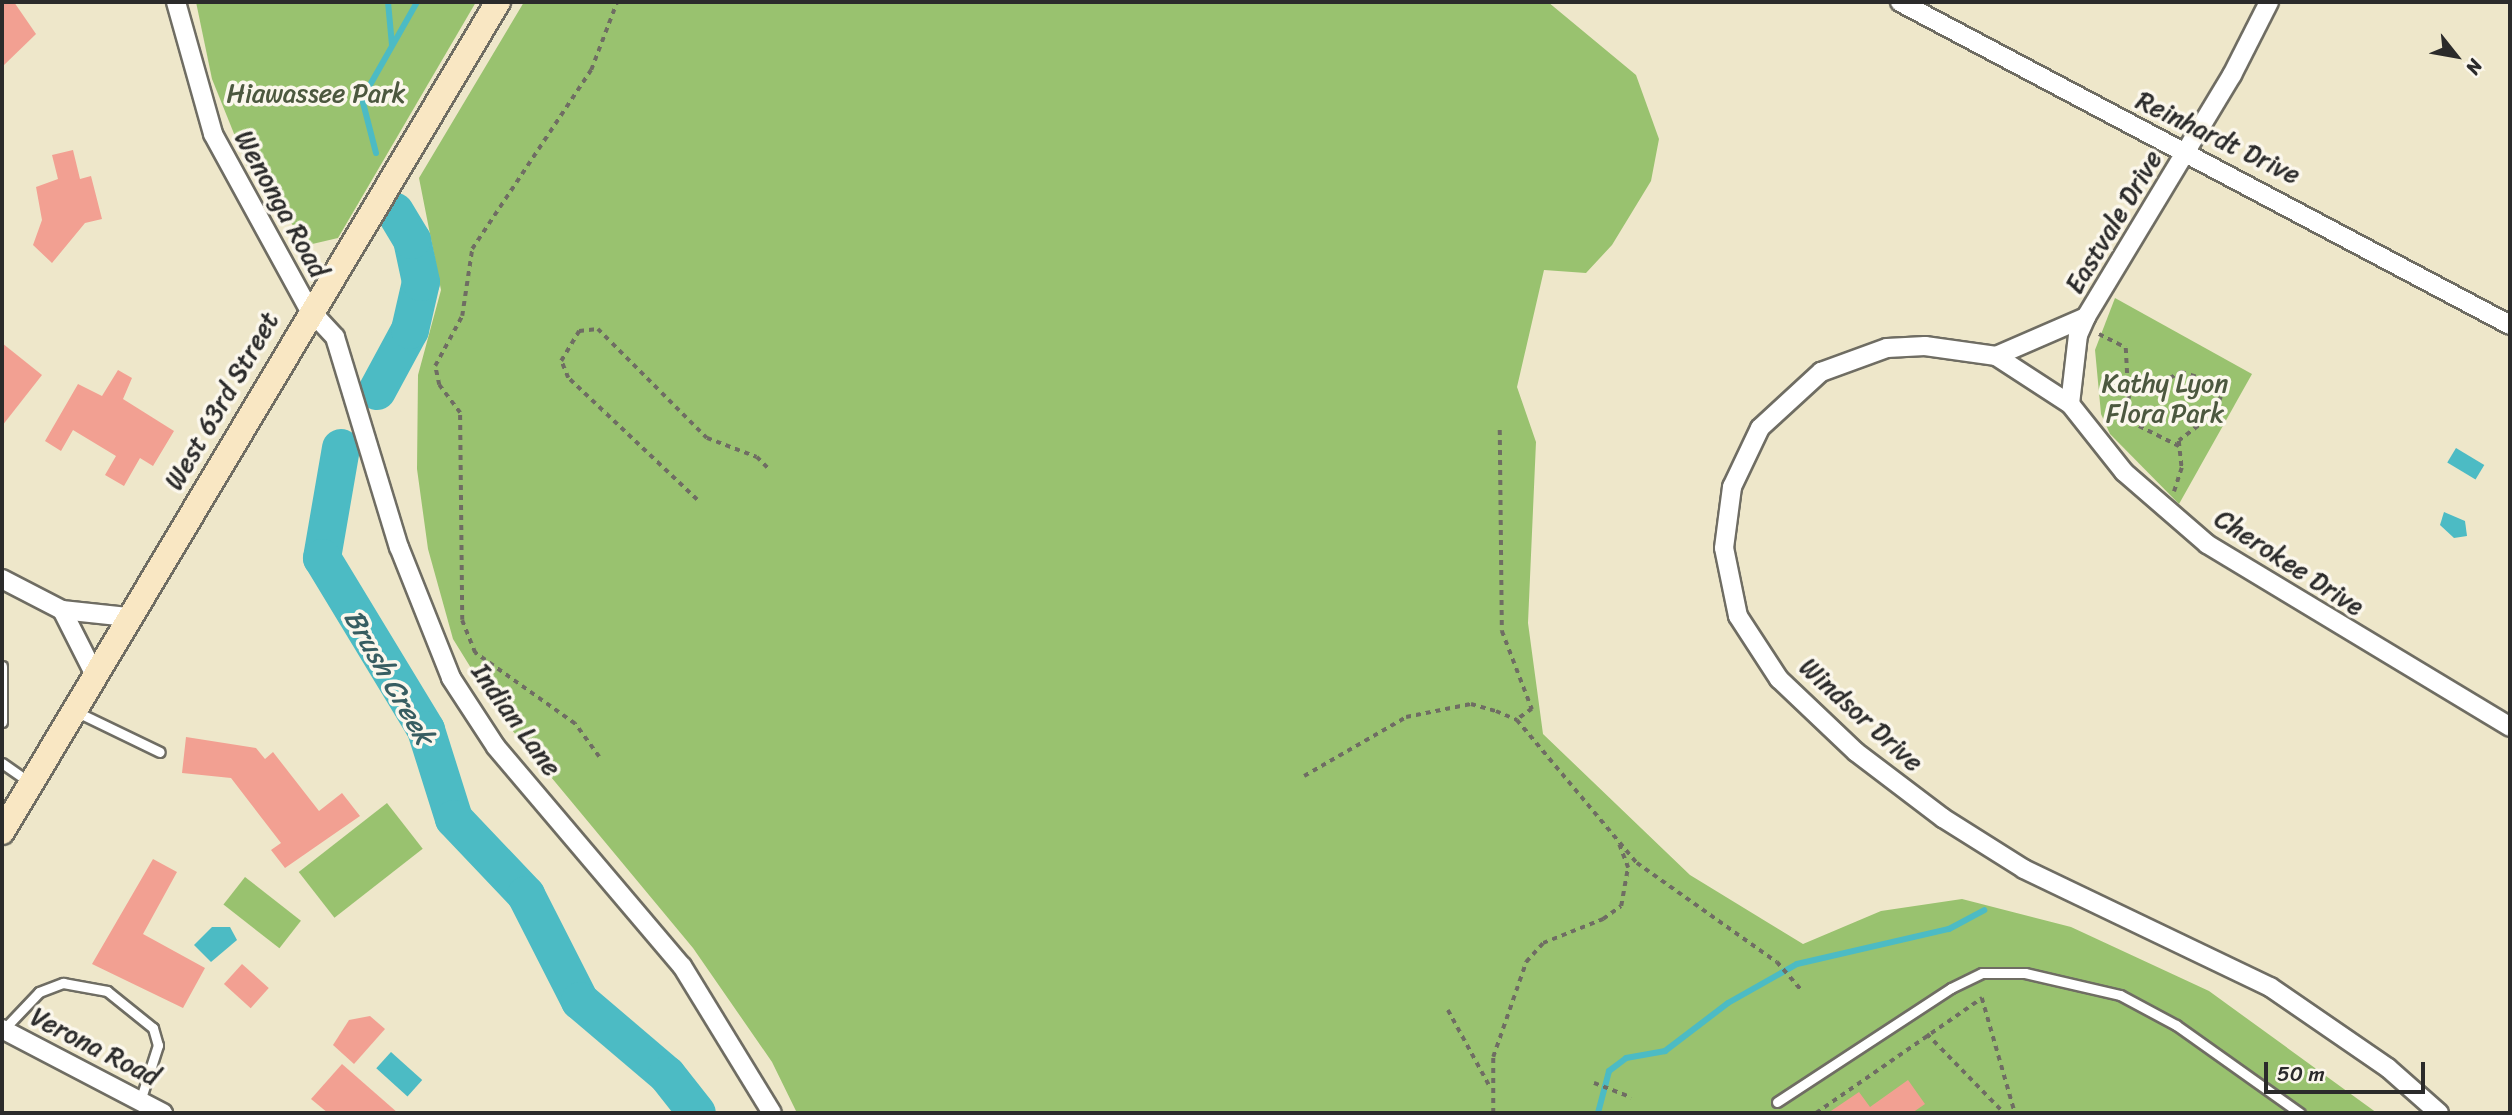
<!DOCTYPE html>
<style>
body{margin:0}
#map{position:relative;width:2512px;height:1115px;overflow:hidden;background:#eee7ca;font-family:Sriracha,sans-serif}
div>[style]{position:absolute}
.green>*{inset:0;background:#99c26f;transform-origin:0 0}
.water>*{inset:0;background:#4cbbc4;transform-origin:0 0}
.stream>*{height:6px;margin:-3px;padding:0 3px;transform-origin:3px;border-radius:3px;background:#4cbbc4}
.river>*{height:38px;margin:-19px;padding:0 19px;transform-origin:19px;border-radius:19px;background:#4cbbc4}
.building>*{inset:0;background:#f2a092;transform-origin:0 0}
.path>*{height:3.5px;margin-top:-1.75px;transform-origin:0;background:repeating-linear-gradient(90deg,#6f6d63 0 5px,transparent 0 10px)}
.roads{filter:drop-shadow(2px 0 #6f6d63) drop-shadow(-2px 0 #6f6d63) drop-shadow(0 2px #6f6d63) drop-shadow(0 -2px #6f6d63)}
.service>*{height:9px;margin:-4.5px;padding:0 4.5px;transform-origin:4.5px;border-radius:4.5px;background:#fff}
.minor>*{height:18px;margin:-9px;padding:0 9px;transform-origin:9px;border-radius:9px;background:#fff}
.secondary>*{height:24px;margin:-12px;padding:0 12px;transform-origin:12px;border-radius:12px;background:#f9e7c3}
span{translate:-50% -50%;white-space:nowrap;text-align:center;line-height:1.15;-webkit-text-stroke:7px #fbf7ec;paint-order:stroke}
.park-label{font-size:26px;color:#4c583f}
.street-label{font-size:26px;color:#2b2b2b}
.water-label{font-size:28px;color:#375d61;font-style:italic}
.frame{position:absolute;inset:0;border:4px solid #2b2b2b;pointer-events:none}
.north{position:absolute;left:2421px;top:21px;width:70px;height:70px;-webkit-text-stroke:5px #fbf7ec;paint-order:stroke;rotate:121deg;font-size:19px;font-weight:700;line-height:28px;text-align:center;color:#2b2b2b}
.north::after{content:'';display:block;margin:auto;width:24px;height:32px;background:#2b2b2b;clip-path:polygon(50% 0,100% 100%,50% 72%,0 100%)}
.scale{position:absolute;left:2264px;top:1062px;width:161px;height:32px;box-sizing:border-box;border:4px solid #2b2b2b;border-top:0;padding-left:9px;font-size:21px;line-height:24px;white-space:nowrap;color:#2b2b2b;-webkit-text-stroke:5px #fbf7ec;paint-order:stroke}
</style>
<div id="map">
<div class="green">
<div style="clip-path:polygon(196px 2px,476px 2px,338px 238px,308px 245px,247px 166px,212px 79px)"></div>
<div style="clip-path:polygon(524px 2px,1548px 2px,1636px 75px,1659px 139px,1651px 181px,1612px 245px,1586px 273px,1544px 270px,1517px 387px,1536px 442px,1528px 623px,1543px 734px,1690px 875px,1803px 944px,1881px 911px,1962px 899px,2071px 927px,2209px 991px,2377px 1113px,797px 1113px,772px 1062px,693px 948px,502px 718px,453px 639px,428px 549px,417px 469px,418px 375px,441px 290px,419px 178px)"></div>
<div style="clip-path:polygon(2115px 298px,2252px 374px,2179px 504px,2110px 434px,2101px 414px,2095px 350px)"></div>
<div style="left:387px;top:803px;width:58px;height:112px;rotate:52deg"></div>
<div style="left:245px;top:877px;width:71px;height:35px;rotate:38deg"></div>
</div>
<div class="water">
<div style="left:2456px;top:448px;width:33px;height:17px;rotate:31deg"></div>
<div style="clip-path:polygon(2444px 512px,2465px 521px,2467px 536px,2454px 538px,2440px 525px)"></div>
<div style="clip-path:polygon(212px 927px,230px 927px,237px 940px,211px 962px,194px 945px)"></div>
<div style="left:391px;top:1052px;width:42px;height:22px;rotate:42deg"></div>
</div>
<div class="stream">
<div style="left:388px;top:2px;width:43px;rotate:84.7deg"></div>
<div style="left:376px;top:153px;width:56px;rotate:-104.5deg"></div>
<div style="left:362px;top:99px;width:112px;rotate:-60.4deg"></div>
<div style="left:1598px;top:1113px;width:43px;rotate:-75.3deg"></div>
<div style="left:1609px;top:1071px;width:21px;rotate:-37deg"></div>
<div style="left:1626px;top:1058px;width:40px;rotate:-10deg"></div>
<div style="left:1665px;top:1051px;width:79px;rotate:-37.3deg"></div>
<div style="left:1728px;top:1003px;width:79px;rotate:-29.5deg"></div>
<div style="left:1797px;top:964px;width:156px;rotate:-13deg"></div>
<div style="left:1949px;top:929px;width:40px;rotate:-28deg"></div>
</div>
<div class="river">
<div style="left:377px;top:391px;width:69px;rotate:-61.6deg"></div>
<div style="left:410px;top:330px;width:49px;rotate:-77.1deg"></div>
<div style="left:421px;top:282px;width:43px;rotate:-102.1deg"></div>
<div style="left:412px;top:240px;width:33px;rotate:-121deg"></div>
<div style="left:341px;top:448px;width:112px;rotate:99.8deg"></div>
<div style="left:322px;top:558px;width:201px;rotate:58.8deg"></div>
<div style="left:426px;top:730px;width:93px;rotate:72.5deg"></div>
<div style="left:454px;top:819px;width:105px;rotate:46.5deg"></div>
<div style="left:526px;top:895px;width:119px;rotate:63deg"></div>
<div style="left:580px;top:1001px;width:114px;rotate:40.4deg"></div>
<div style="left:667px;top:1075px;width:48px;rotate:51.7deg"></div>
</div>
<div class="building">
<div style="clip-path:polygon(2px 2px,14px 2px,36px 34px,2px 67px)"></div>
<div style="clip-path:polygon(73px 150px,80px 179px,91px 176px,102px 219px,85px 223px,52px 263px,33px 245px,42px 220px,36px 187px,58px 179px,52px 155px)"></div>
<div style="clip-path:polygon(2px 343px,42px 375px,2px 426px)"></div>
<div style="clip-path:polygon(118px 370px,132px 378px,123px 399px,174px 431px,153px 466px,140px 458px,124px 486px,105px 475px,116px 456px,73px 430px,61px 451px,45px 441px,78px 384px,102px 396px)"></div>
<div style="clip-path:polygon(186px 737px,256px 748px,265px 759px,273px 752px,319px 811px,342px 793px,360px 816px,285px 868px,271px 850px,281px 843px,231px 778px,182px 773px)"></div>
<div style="clip-path:polygon(153px 859px,177px 872px,143px 934px,205px 968px,183px 1008px,92px 964px)"></div>
<div style="left:242px;top:964px;width:36px;height:27px;rotate:42deg"></div>
<div style="clip-path:polygon(370px 1016px,385px 1029px,354px 1064px,333px 1045px,349px 1020px)"></div>
<div style="clip-path:polygon(342px 1064px,398px 1113px,328px 1113px,311px 1099px)"></div>
<div style="clip-path:polygon(1908px 1080px,1925px 1104px,1912px 1113px,1828px 1113px,1859px 1092px,1870px 1107px)"></div>
</div>
<div class="path">
<div style="left:2099px;top:334px;width:30px;rotate:27deg"></div>
<div style="left:2126px;top:348px;width:33px;rotate:87deg"></div>
<div style="left:2128px;top:381px;width:19px;rotate:36deg"></div>
<div style="left:2143px;top:392px;width:43px;rotate:-27.8deg"></div>
<div style="left:2181px;top:372px;width:34px;rotate:17deg"></div>
<div style="left:2214px;top:382px;width:17px;rotate:65deg"></div>
<div style="left:2221px;top:397px;width:18px;rotate:112deg"></div>
<div style="left:2214px;top:414px;width:44px;rotate:142.4deg"></div>
<div style="left:2179px;top:441px;width:27px;rotate:84deg"></div>
<div style="left:2182px;top:468px;width:25px;rotate:108deg"></div>
<div style="left:2134px;top:387px;width:17px;rotate:115deg"></div>
<div style="left:2127px;top:402px;width:27px;rotate:63deg"></div>
<div style="left:2139px;top:426px;width:45px;rotate:26.6deg"></div>
<div style="left:1500px;top:430px;width:201px;rotate:89.4deg"></div>
<div style="left:1502px;top:631px;width:84px;rotate:69deg"></div>
<div style="left:1532px;top:709px;width:19px;rotate:144deg"></div>
<div style="left:697px;top:500px;width:178px;rotate:-136.6deg"></div>
<div style="left:568px;top:378px;width:18px;rotate:-112deg"></div>
<div style="left:561px;top:361px;width:35px;rotate:-59deg"></div>
<div style="left:579px;top:331px;width:19px;rotate:-6deg"></div>
<div style="left:598px;top:329px;width:154px;rotate:45deg"></div>
<div style="left:707px;top:438px;width:53px;rotate:20.8deg"></div>
<div style="left:757px;top:457px;width:20px;rotate:45deg"></div>
<div style="left:599px;top:757px;width:41px;rotate:-126deg"></div>
<div style="left:575px;top:724px;width:123px;rotate:-144.6deg"></div>
<div style="left:475px;top:653px;width:35px;rotate:-112deg"></div>
<div style="left:462px;top:620px;width:207px;rotate:-90.6deg"></div>
<div style="left:460px;top:413px;width:35px;rotate:-127deg"></div>
<div style="left:439px;top:385px;width:19px;rotate:-102deg"></div>
<div style="left:435px;top:366px;width:57px;rotate:-61.6deg"></div>
<div style="left:462px;top:316px;width:68px;rotate:-81.5deg"></div>
<div style="left:472px;top:249px;width:215px;rotate:-56.4deg"></div>
<div style="left:591px;top:70px;width:73px;rotate:-69.1deg"></div>
<div style="left:1304px;top:776px;width:118px;rotate:-30deg"></div>
<div style="left:1406px;top:717px;width:66px;rotate:-11.3deg"></div>
<div style="left:1471px;top:704px;width:26px;rotate:16deg"></div>
<div style="left:1496px;top:711px;width:23px;rotate:23deg"></div>
<div style="left:1517px;top:720px;width:187px;rotate:50deg"></div>
<div style="left:1637px;top:863px;width:171px;rotate:35.3deg"></div>
<div style="left:1777px;top:962px;width:38px;rotate:49deg"></div>
<div style="left:1448px;top:1010px;width:85px;rotate:61.3deg"></div>
<div style="left:1927px;top:1034px;width:110px;rotate:45.7deg"></div>
<div style="left:1594px;top:1083px;width:40px;rotate:21deg"></div>
<div style="left:1493px;top:1113px;width:56px;rotate:-90deg"></div>
<div style="left:1493px;top:1057px;width:101px;rotate:-70.8deg"></div>
<div style="left:1526px;top:962px;width:25px;rotate:-48deg"></div>
<div style="left:1543px;top:943px;width:65px;rotate:-21.8deg"></div>
<div style="left:1603px;top:919px;width:22px;rotate:-36deg"></div>
<div style="left:1621px;top:906px;width:39px;rotate:-80deg"></div>
<div style="left:1628px;top:868px;width:25px;rotate:-111deg"></div>
<div style="left:1816px;top:1113px;width:202px;rotate:-34.7deg"></div>
<div style="left:1982px;top:998px;width:120px;rotate:74deg"></div>
</div>
<div class="roads">
<div class="service">
<div style="left:2px;top:666px;width:56px;rotate:90deg"></div>
<div style="left:75px;top:711px;width:94px;rotate:25.8deg"></div>
<div style="left:2px;top:763px;width:33px;rotate:35deg"></div>
<div style="left:3px;top:1030px;width:52px;rotate:-46.5deg"></div>
<div style="left:39px;top:992px;width:26px;rotate:-21deg"></div>
<div style="left:63px;top:983px;width:45px;rotate:10.3deg"></div>
<div style="left:107px;top:991px;width:59px;rotate:38.8deg"></div>
<div style="left:153px;top:1028px;width:18px;rotate:74deg"></div>
<div style="left:158px;top:1045px;width:56px;rotate:107.8deg"></div>
<div style="left:1777px;top:1102px;width:208px;rotate:-33.2deg"></div>
<div style="left:1951px;top:988px;width:34px;rotate:-26deg"></div>
<div style="left:1982px;top:973px;width:43px"></div>
<div style="left:2025px;top:973px;width:98px;rotate:13deg"></div>
<div style="left:2120px;top:995px;width:64px;rotate:28.2deg"></div>
<div style="left:2176px;top:1025px;width:152px;rotate:35.4deg"></div>
</div>
<div class="minor">
<div style="left:176px;top:2px;width:137px;rotate:74.3deg"></div>
<div style="left:213px;top:134px;width:200px;rotate:61.3deg"></div>
<div style="left:309px;top:309px;width:38px;rotate:47deg"></div>
<div style="left:335px;top:337px;width:220px;rotate:73.1deg"></div>
<div style="left:399px;top:547px;width:141px;rotate:68.3deg"></div>
<div style="left:451px;top:678px;width:82px;rotate:56.9deg"></div>
<div style="left:496px;top:747px;width:287px;rotate:49.7deg"></div>
<div style="left:682px;top:966px;width:172px;rotate:58.5deg"></div>
<div style="left:1900px;top:2px;width:690px;rotate:27.9deg"></div>
<div style="left:1996px;top:356px;width:98px;rotate:-23.4deg"></div>
<div style="left:2070px;top:404px;width:69px;rotate:-83.4deg"></div>
<div style="left:2078px;top:335px;width:20px;rotate:-66deg"></div>
<div style="left:2086px;top:317px;width:283px;rotate:-58.9deg"></div>
<div style="left:2232px;top:75px;width:82px;rotate:-63.1deg"></div>
<div style="left:2px;top:579px;width:68px;rotate:27.3deg"></div>
<div style="left:62px;top:610px;width:66px;rotate:6.1deg"></div>
<div style="left:62px;top:610px;width:73px;rotate:63.1deg"></div>
<div style="left:2px;top:1029px;width:182px;rotate:27.6deg"></div>
<div style="left:2439px;top:1113px;width:68px;rotate:-138.6deg"></div>
<div style="left:2388px;top:1068px;width:143px;rotate:-145.5deg"></div>
<div style="left:2270px;top:987px;width:273px;rotate:-154.4deg"></div>
<div style="left:2024px;top:869px;width:96px;rotate:-147.8deg"></div>
<div style="left:1943px;top:818px;width:109px;rotate:-142.8deg"></div>
<div style="left:1856px;top:752px;width:106px;rotate:-136.5deg"></div>
<div style="left:1779px;top:679px;width:75px;rotate:-123.1deg"></div>
<div style="left:1738px;top:616px;width:69px;rotate:-101.6deg"></div>
<div style="left:1724px;top:548px;width:62px;rotate:-82.5deg"></div>
<div style="left:1732px;top:487px;width:65px;rotate:-64.6deg"></div>
<div style="left:1760px;top:428px;width:83px;rotate:-42.6deg"></div>
<div style="left:1821px;top:372px;width:70px;rotate:-20deg"></div>
<div style="left:1887px;top:348px;width:38px;rotate:-3deg"></div>
<div style="left:1925px;top:346px;width:72px;rotate:8deg"></div>
<div style="left:1996px;top:356px;width:88px;rotate:33deg"></div>
<div style="left:2070px;top:404px;width:87px;rotate:51.5deg"></div>
<div style="left:2124px;top:472px;width:110px;rotate:40.9deg"></div>
<div style="left:2207px;top:544px;width:354px;rotate:31.1deg"></div>
</div>
<div class="secondary">
<div style="left:2px;top:832px;width:967px;rotate:-59.14deg"></div>
</div>
</div>
<div class="park-label">
<span style="left:316px;top:94px">Hiawassee Park</span>
<span style="left:2165px;top:399px">Kathy Lyon<br>Flora Park</span>
</div>
<div class="street-label">
<span style="left:2218px;top:138px;rotate:26deg">Reinhardt Drive</span>
<span style="left:281px;top:204px;rotate:61deg">Wenonga Road</span>
<span style="left:2114px;top:222px;rotate:-59deg">Eastvale Drive</span>
<span style="left:222px;top:401px;rotate:-60deg">West 63rd Street</span>
<span style="left:2289px;top:563px;rotate:33deg">Cherokee Drive</span>
<span style="left:1861px;top:715px;rotate:42deg">Windsor Drive</span>
<span style="left:516px;top:720px;rotate:54deg">Indian Lane</span>
<span style="left:95px;top:1047px;rotate:27deg">Verona Road</span>
</div>
<div class="water-label">
<span style="left:389px;top:677px;rotate:60deg">Brush Creek</span>
</div>
<div class="frame"></div>
<div class="north">N</div>
<div class="scale">50 m</div>
</div>
